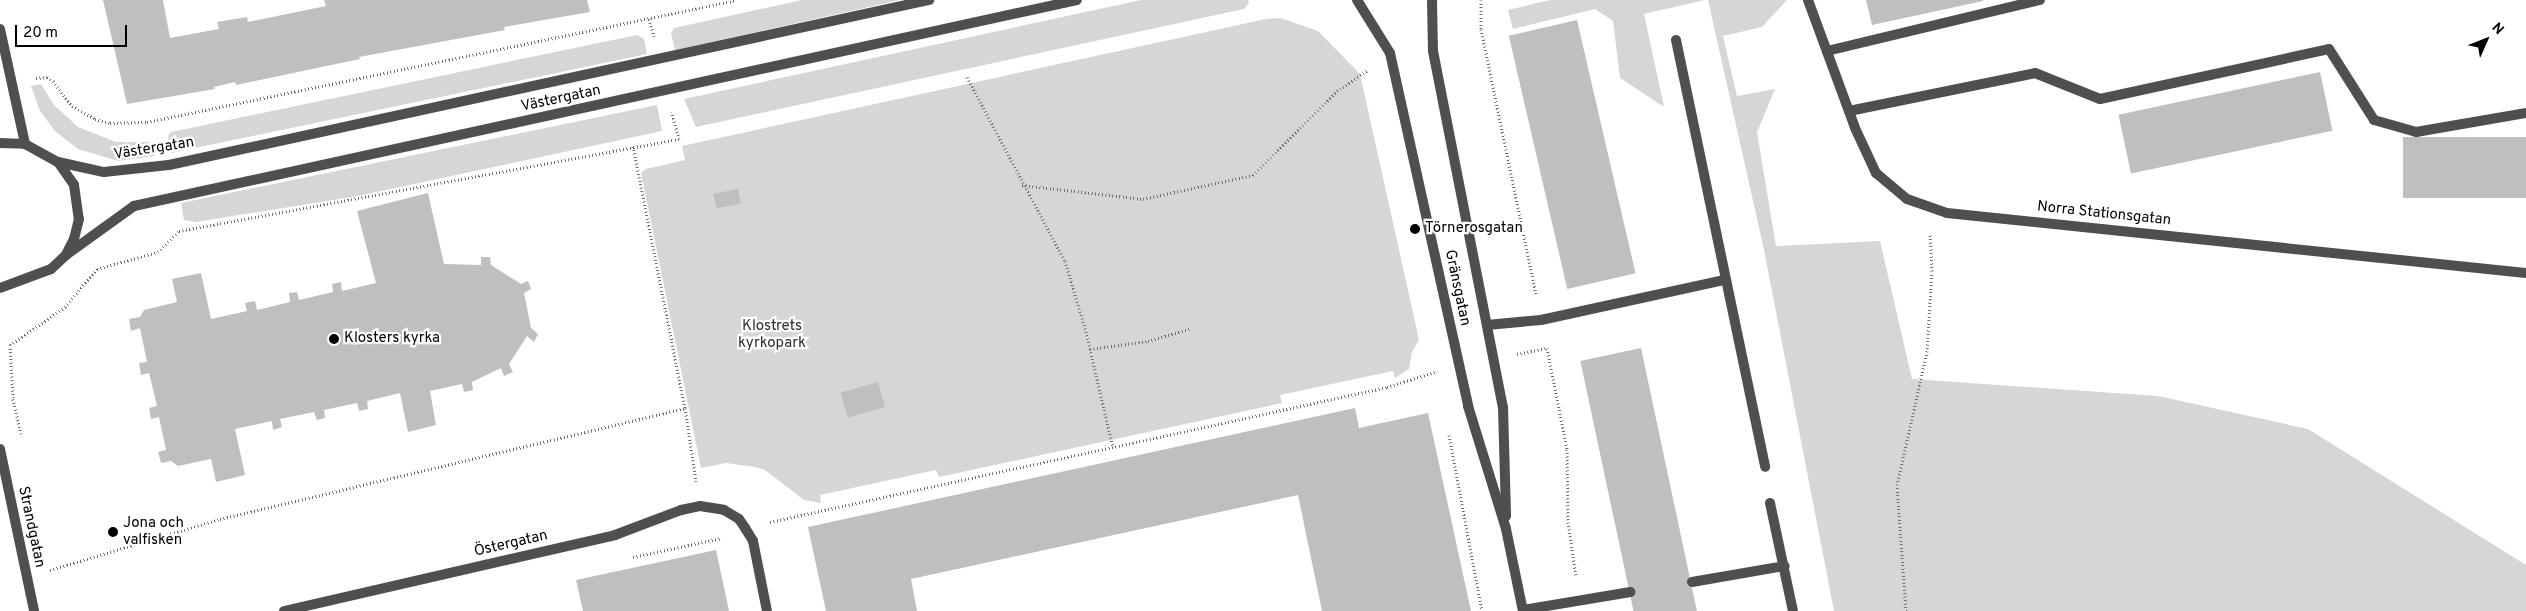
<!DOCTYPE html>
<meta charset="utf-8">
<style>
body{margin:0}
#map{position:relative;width:2526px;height:611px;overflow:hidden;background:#fff;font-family:Overpass,sans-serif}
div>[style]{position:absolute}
.green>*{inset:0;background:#d6d6d6}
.building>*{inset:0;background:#bfbfbf;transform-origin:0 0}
.path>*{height:3px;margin-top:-1.5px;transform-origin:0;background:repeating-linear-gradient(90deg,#717171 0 1px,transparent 0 3.5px)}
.service>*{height:10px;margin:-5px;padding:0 5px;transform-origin:5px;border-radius:5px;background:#4f4f4f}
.minor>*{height:10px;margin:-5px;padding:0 5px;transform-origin:5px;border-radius:5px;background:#4f4f4f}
.tertiary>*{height:10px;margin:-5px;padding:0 5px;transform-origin:5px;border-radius:5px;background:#4f4f4f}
.dots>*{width:14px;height:14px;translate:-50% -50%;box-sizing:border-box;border:2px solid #fff;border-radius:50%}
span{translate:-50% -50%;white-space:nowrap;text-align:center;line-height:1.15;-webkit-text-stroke:4.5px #fff;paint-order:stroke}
.street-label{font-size:15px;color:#000}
.poi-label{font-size:15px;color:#000}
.left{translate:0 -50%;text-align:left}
.park-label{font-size:15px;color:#2d2d2d}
.north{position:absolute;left:2461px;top:15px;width:50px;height:50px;-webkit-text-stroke:4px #fff;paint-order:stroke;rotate:46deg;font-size:14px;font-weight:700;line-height:20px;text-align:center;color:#000}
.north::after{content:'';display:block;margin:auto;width:18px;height:22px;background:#000;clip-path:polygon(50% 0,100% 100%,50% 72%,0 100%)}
.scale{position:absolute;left:15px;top:25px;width:112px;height:22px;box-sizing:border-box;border:2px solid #000;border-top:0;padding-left:6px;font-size:15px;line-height:18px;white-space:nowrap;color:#000;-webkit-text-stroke:4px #fff;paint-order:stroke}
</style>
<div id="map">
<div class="green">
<div style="clip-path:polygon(802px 0,900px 0,675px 50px,671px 33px,674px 28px)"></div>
<div style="clip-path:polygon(1141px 0,1248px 0,1249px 3px,1244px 9px,696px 127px,684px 99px)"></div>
<div style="clip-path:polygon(1550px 0,1705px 0,1644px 14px,1664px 107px,1620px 78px,1613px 21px,1595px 9px,1513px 29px,1508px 10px)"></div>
<div style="clip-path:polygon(1708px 0,1787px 0,1762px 27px,1723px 36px,1737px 96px,1775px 89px,1757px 132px,1776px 246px,1880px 241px,1912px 379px,2158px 396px,2308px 429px,2526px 565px,2526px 611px,1834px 611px,1764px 250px)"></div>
<div style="clip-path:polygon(1281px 18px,1318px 31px,1360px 74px,1419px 340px,1412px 352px,1409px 369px,1395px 378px,1393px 371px,1280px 395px,1282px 403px,939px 477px,936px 470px,820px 495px,821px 503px,804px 500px,765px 470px,755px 467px,726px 463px,701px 468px,641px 173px,646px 169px,685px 160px,682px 146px,1266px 19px)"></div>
<div style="clip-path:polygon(637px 35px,644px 39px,647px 54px,171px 153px,168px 136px,171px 132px)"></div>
<div style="clip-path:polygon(41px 84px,54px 105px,78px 127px,116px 142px,149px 142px,155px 156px,118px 161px,78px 149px,55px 131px,40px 111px,31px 86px)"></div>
<div style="clip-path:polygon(657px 105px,662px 131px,358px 196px,196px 222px,184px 220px,181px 203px)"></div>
</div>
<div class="building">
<div style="clip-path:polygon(103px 0,163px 0,170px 38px,219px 29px,217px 22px,247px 17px,248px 22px,326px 6px,324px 0,587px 0,590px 12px,504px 27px,505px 30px,359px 57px,360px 59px,236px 85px,235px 82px,214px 87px,215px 89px,127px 104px)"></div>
<div style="clip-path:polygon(1866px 0,1983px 0,1983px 1px,1872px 25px)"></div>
<div style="left:1577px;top:20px;width:260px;height:70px;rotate:77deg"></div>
<div style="left:2320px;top:72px;width:60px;height:206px;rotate:78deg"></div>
<div style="left:2526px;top:137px;width:61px;height:123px;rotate:90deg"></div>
<div style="left:738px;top:189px;width:15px;height:25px;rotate:79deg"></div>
<div style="clip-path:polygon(428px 193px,444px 264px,481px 265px,481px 257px,490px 257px,491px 265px,521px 284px,528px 281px,531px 289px,524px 293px,531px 328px,538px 334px,534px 342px,527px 336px,509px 364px,513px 372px,504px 376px,501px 368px,472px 382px,473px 390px,464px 392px,462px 384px,430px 391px,436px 425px,408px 432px,400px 393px,367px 401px,368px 409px,359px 411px,357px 403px,324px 410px,325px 418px,317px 420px,314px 412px,280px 419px,282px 427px,273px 430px,272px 421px,235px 429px,245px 475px,216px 482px,211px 459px,178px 466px,171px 461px,161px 463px,158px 452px,166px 450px,159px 417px,151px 419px,149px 408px,157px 406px,149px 373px,141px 375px,139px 363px,147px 362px,140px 328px,131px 331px,129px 319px,140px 317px,144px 310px,177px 302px,172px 279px,201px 273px,211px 319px,247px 311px,245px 303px,255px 301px,257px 310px,290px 302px,289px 293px,297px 292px,299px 300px,333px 292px,332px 284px,341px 282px,342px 291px,376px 283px,357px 211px)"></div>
<div style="left:1641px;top:348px;width:269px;height:62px;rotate:78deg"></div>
<div style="left:878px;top:382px;width:26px;height:39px;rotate:74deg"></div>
<div style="clip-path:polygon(1355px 408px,1359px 428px,1428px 413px,1471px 611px,1322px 611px,1298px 495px,911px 579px,917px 611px,826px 611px,808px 527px)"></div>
<div style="clip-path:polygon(716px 550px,729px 611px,583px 611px,576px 580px)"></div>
</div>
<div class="path">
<div style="left:1481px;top:0;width:29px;rotate:90deg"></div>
<div style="left:1481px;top:29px;width:272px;rotate:78.3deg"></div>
<div style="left:649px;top:19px;width:18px;rotate:74deg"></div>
<div style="left:967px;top:77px;width:208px;rotate:62deg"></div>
<div style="left:1065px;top:261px;width:70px;rotate:73.4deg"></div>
<div style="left:1085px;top:328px;width:122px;rotate:76.8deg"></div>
<div style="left:36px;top:78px;width:11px;rotate:-5deg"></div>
<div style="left:47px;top:77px;width:7px;rotate:34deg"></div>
<div style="left:53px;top:81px;width:31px;rotate:53deg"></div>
<div style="left:72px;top:106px;width:26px;rotate:29deg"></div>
<div style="left:95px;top:119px;width:16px;rotate:15deg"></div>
<div style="left:110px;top:123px;width:37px;rotate:-2deg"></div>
<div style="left:147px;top:122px;width:602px;rotate:-11.68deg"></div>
<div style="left:633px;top:146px;width:267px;rotate:78.8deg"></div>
<div style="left:685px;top:408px;width:74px;rotate:81.4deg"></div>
<div style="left:1022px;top:185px;width:122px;rotate:6.6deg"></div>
<div style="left:1143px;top:199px;width:113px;rotate:-12.3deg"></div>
<div style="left:1253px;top:175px;width:119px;rotate:-45deg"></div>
<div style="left:1337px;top:91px;width:37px;rotate:-34deg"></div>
<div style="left:1547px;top:348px;width:103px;rotate:78.8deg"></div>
<div style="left:1567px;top:449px;width:73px;rotate:89.2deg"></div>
<div style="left:1568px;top:522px;width:55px;rotate:81.6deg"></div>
<div style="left:1090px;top:349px;width:59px;rotate:-7.9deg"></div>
<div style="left:1148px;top:341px;width:43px;rotate:-16.3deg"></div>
<div style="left:1517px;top:354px;width:31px;rotate:-11deg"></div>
<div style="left:21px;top:434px;width:37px;rotate:-103deg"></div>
<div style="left:13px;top:398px;width:53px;rotate:-93.2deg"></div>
<div style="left:10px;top:345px;width:67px;rotate:-34.6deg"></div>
<div style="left:65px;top:307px;width:50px;rotate:-49.9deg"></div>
<div style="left:97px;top:269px;width:63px;rotate:-15.6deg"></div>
<div style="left:158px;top:252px;width:30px;rotate:-45deg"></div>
<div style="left:179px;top:231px;width:508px;rotate:-10.43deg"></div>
<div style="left:679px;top:139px;width:28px;rotate:-105deg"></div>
<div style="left:1449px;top:435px;width:179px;rotate:79.4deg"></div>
<div style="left:770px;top:522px;width:632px;rotate:-12.34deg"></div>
<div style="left:1387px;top:387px;width:50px;rotate:-17.4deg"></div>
<div style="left:633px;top:557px;width:91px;rotate:-12.1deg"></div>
<div style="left:50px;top:570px;width:177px;rotate:-16.7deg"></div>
<div style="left:220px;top:519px;width:478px;rotate:-13.4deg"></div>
<div style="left:1906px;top:611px;width:126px;rotate:-94.1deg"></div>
<div style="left:1897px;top:485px;width:136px;rotate:-77.3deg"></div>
<div style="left:1927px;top:352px;width:81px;rotate:-86.5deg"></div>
<div style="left:1932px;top:271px;width:38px;rotate:-93deg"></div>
</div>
<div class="service">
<div style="left:1676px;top:40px;width:436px;rotate:78.2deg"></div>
<div style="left:1827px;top:51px;width:219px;rotate:-13.5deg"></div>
<div style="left:1849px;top:111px;width:190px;rotate:-11.5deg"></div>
<div style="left:2035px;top:73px;width:70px;rotate:21.8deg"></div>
<div style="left:2100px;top:99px;width:234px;rotate:-12.3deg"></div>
<div style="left:2329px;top:49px;width:84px;rotate:57.6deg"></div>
<div style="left:2374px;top:120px;width:44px;rotate:15.9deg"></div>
<div style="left:2416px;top:132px;width:112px;rotate:-9.8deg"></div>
<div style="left:1487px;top:325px;width:54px;rotate:-5.3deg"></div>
<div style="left:1541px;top:320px;width:188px;rotate:-12.3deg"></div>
<div style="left:1770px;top:503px;width:110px;rotate:78deg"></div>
<div style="left:1692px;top:582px;width:94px;rotate:-9.8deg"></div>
<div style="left:1523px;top:610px;width:109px;rotate:-9.5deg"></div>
</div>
<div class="minor">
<div style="left:1357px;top:0;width:62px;rotate:58.1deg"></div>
<div style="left:1390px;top:53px;width:362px;rotate:77.5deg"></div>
<div style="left:1468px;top:406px;width:129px;rotate:72.8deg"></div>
<div style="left:1506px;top:529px;width:84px;rotate:78.3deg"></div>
<div style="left:1432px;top:0;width:51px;rotate:88.9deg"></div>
<div style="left:1433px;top:51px;width:363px;rotate:78.9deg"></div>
<div style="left:1503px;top:407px;width:109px;rotate:88.4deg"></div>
<div style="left:1808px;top:0;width:136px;rotate:69.8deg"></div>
<div style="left:1855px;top:128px;width:50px;rotate:65deg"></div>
<div style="left:1876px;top:173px;width:40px;rotate:40deg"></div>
<div style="left:1907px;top:199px;width:42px;rotate:19.3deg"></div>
<div style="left:1947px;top:213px;width:582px;rotate:5.92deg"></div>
<div style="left:0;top:29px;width:118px;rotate:77.7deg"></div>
<div style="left:284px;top:611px;width:340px;rotate:-12.9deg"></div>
<div style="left:615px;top:535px;width:71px;rotate:-20.7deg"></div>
<div style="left:681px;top:510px;width:19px;rotate:-12deg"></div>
<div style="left:700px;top:506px;width:24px;rotate:9deg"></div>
<div style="left:724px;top:510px;width:17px;rotate:31deg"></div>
<div style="left:739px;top:519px;width:11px;rotate:56deg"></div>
<div style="left:745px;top:528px;width:15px;rotate:58deg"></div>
<div style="left:753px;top:541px;width:71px;rotate:78.7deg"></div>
</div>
<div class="tertiary">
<div style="left:0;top:143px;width:25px;rotate:2deg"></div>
<div style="left:25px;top:144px;width:38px;rotate:29deg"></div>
<div style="left:58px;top:162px;width:28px;rotate:55deg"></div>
<div style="left:74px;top:185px;width:34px;rotate:82deg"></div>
<div style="left:79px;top:219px;width:21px;rotate:104deg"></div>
<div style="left:74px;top:239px;width:18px;rotate:117deg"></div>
<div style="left:66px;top:255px;width:21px;rotate:137deg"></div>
<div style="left:51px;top:269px;width:54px;rotate:159.6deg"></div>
<div style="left:58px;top:162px;width:47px;rotate:12.3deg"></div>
<div style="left:104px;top:172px;width:65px;rotate:-6.1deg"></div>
<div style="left:169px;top:165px;width:778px;rotate:-12.25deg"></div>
<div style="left:66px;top:255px;width:84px;rotate:-35.8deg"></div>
<div style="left:134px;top:206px;width:965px;rotate:-12.32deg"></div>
<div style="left:0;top:449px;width:166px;rotate:78.1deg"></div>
</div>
<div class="dots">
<div style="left:1415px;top:229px;background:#000"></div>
<div style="left:334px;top:339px;background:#000"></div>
<div style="left:113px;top:532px;background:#000"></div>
</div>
<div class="street-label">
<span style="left:561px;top:99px;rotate:-12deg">Västergatan</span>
<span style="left:154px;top:149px;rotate:-9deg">Västergatan</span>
<span style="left:2104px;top:214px;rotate:6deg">Norra Stationsgatan</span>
<span style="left:1457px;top:288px;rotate:78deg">Gränsgatan</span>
<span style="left:31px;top:527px;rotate:78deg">Strandgatan</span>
<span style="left:511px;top:544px;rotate:-13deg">Östergatan</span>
</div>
<div class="poi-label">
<span class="left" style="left:1425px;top:229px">Törnerosgatan</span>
<span class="left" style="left:344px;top:339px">Klosters kyrka</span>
<span class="left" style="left:123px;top:532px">Jona och<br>valfisken</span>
</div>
<div class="park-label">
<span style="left:772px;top:335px">Klostrets<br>kyrkopark</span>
</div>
<div class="north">N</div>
<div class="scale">20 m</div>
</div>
